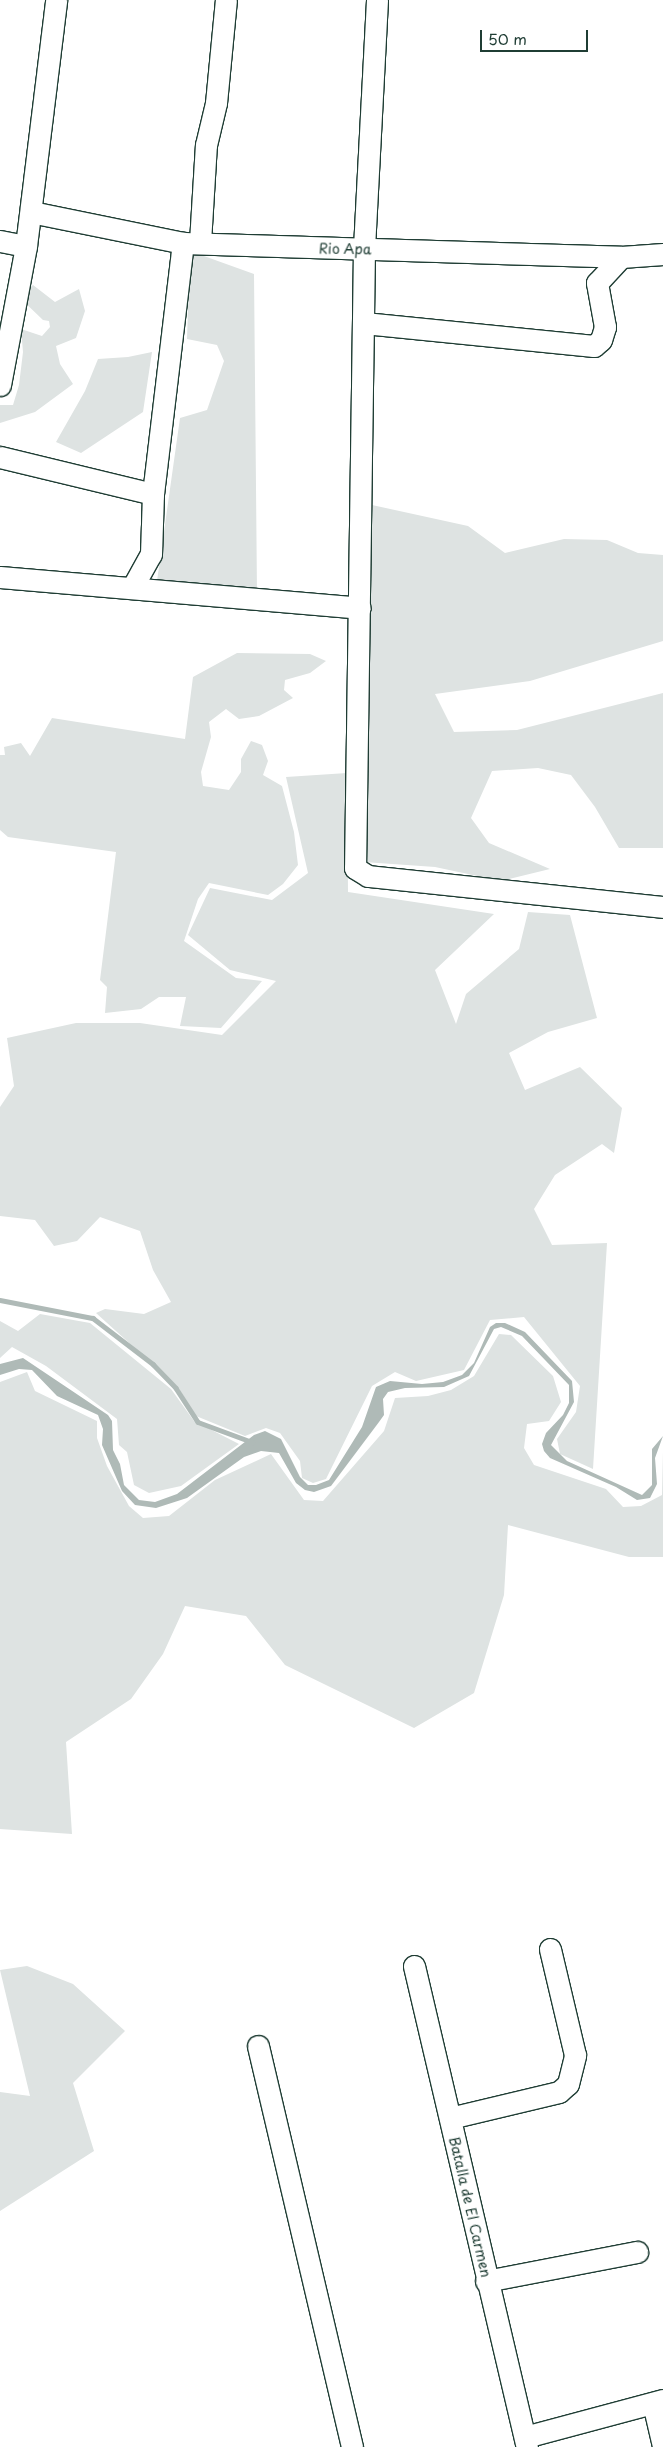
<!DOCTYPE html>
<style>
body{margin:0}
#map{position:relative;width:663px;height:2447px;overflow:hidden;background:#fff;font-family:"Playpen Sans",sans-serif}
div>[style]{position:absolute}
.green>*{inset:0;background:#dee3e2}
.water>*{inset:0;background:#afbab7}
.stream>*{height:4.5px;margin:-2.25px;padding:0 2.25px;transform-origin:2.25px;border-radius:2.25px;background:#afbab7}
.roads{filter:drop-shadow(1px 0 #1f3d34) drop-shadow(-1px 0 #1f3d34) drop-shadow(0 1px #1f3d34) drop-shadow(0 -1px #1f3d34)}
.minor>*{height:21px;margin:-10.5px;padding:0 10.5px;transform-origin:10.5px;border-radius:10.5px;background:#fff}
span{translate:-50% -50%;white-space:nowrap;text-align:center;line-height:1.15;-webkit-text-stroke:4px #fff;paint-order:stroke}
.street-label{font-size:14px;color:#1f3d34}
.scale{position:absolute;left:480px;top:30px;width:108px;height:22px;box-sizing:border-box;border:2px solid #1f3d34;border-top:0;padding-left:6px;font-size:15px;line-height:18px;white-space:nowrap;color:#1f3d34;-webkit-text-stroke:4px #fff;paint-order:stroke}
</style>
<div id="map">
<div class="green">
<div style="clip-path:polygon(190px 251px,254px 274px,257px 593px,157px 581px,180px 418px,207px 410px,224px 361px,217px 345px,187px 339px)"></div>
<div style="clip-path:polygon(33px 285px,55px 302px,79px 289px,85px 311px,76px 338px,56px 346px,60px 364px,73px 384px,35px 412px,0 423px,0 405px,13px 405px,19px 385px,23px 352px,21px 329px,42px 336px,50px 327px,49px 321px,43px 320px,19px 297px)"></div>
<div style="clip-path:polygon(152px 352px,143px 412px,81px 453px,56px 442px,85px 391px,98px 359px,128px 357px)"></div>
<div style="clip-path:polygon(372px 505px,468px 526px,505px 553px,564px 539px,607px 540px,638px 553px,663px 555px,663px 641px,530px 681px,435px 694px,454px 732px,517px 730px,663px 693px,663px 848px,619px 848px,595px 807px,571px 775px,538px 768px,492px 771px,471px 818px,489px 843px,550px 869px,501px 881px,435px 867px,364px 862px)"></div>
<div style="clip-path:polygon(237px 653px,310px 654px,326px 661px,310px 673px,285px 680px,284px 690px,293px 698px,259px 716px,239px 719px,226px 709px,209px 722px,211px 737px,201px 772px,203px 786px,229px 790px,241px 772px,241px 759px,251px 741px,262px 745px,268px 761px,263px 775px,282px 786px,294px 832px,298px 865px,283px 884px,268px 895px,209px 883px,198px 899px,184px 941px,236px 978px,262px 981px,221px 1028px,180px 1026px,186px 997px,159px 997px,141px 1009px,105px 1013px,107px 987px,100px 980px,116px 852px,8px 837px,0 830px,0 755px,5px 755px,4px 747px,21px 743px,30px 756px,52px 718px,185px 739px,193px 677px)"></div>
<div style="clip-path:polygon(347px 773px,348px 892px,494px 914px,435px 970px,456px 1024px,466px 994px,519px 949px,528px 912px,570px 915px,597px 1018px,548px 1032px,509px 1053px,525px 1090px,580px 1067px,622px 1108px,614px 1153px,602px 1144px,555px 1175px,534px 1209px,552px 1245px,607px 1243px,593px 1469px,560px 1454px,557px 1439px,576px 1412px,580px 1386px,524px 1317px,490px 1320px,464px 1370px,416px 1381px,395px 1372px,372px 1386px,326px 1479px,313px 1483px,302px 1478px,300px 1461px,280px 1433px,266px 1428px,245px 1436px,196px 1416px,178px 1387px,96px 1313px,105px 1309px,144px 1314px,171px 1302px,153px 1270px,140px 1231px,100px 1217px,77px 1241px,54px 1246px,35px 1220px,0 1216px,0 1107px,14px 1086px,7px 1038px,76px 1023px,140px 1023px,222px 1035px,276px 981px,230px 970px,188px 935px,210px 888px,272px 900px,308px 873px,286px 777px)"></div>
<div style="clip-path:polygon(40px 1314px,90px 1323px,171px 1389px,194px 1421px,239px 1444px,181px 1486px,149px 1493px,134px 1485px,127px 1452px,119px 1445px,117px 1419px,46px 1366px,12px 1347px,0 1358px,0 1321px,18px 1331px)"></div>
<div style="clip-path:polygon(499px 1334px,511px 1335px,553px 1376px,561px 1402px,549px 1421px,527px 1424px,524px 1448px,534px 1465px,606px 1489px,623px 1507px,641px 1506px,662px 1495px,663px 1451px,663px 1557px,629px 1557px,508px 1525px,504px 1595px,474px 1693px,414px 1728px,285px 1665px,246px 1616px,185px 1606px,163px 1654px,131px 1699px,66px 1742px,72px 1834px,0 1829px,0 1382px,27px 1372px,35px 1391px,97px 1421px,97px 1438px,107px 1466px,129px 1506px,143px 1518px,169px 1516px,215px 1480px,271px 1454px,304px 1500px,323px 1501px,384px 1431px,395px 1398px,428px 1396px,451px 1390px,474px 1376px)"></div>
<div style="clip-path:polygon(27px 1966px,73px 1984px,125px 2031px,73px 2083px,94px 2151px,0 2211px,0 2092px,30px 2096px,0 1970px)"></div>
</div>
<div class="water">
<div style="clip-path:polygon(496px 1323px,505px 1323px,525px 1332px,572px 1381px,574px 1402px,551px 1445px,567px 1461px,642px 1495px,652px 1485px,652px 1449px,663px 1436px,655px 1458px,657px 1484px,650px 1498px,637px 1500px,616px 1487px,550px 1458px,544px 1451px,542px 1444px,546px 1433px,563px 1415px,569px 1403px,569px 1385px,522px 1336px,501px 1327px,494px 1329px,469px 1376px,444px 1387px,405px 1388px,388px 1392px,383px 1399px,384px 1415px,379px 1422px,331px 1486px,314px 1492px,305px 1490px,296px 1483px,279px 1453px,261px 1451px,244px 1457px,187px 1498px,156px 1508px,135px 1505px,122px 1491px,102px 1445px,103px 1429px,98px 1415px,57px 1396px,32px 1370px,19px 1369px,0 1375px,0 1364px,23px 1358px,108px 1415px,112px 1421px,113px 1450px,120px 1464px,124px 1485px,139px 1500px,155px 1502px,177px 1494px,254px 1435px,265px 1431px,281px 1439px,300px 1477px,308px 1485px,316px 1485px,329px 1480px,362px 1427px,376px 1387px,390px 1381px,422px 1384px,443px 1382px,462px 1375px,474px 1363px,490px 1327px)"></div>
</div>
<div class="stream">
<div style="left:0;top:1300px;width:95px;rotate:11deg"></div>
<div style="left:93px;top:1318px;width:76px;rotate:37.5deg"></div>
<div style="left:153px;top:1364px;width:33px;rotate:46deg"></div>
<div style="left:176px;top:1388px;width:40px;rotate:57.1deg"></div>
<div style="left:198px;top:1422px;width:58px;rotate:20.3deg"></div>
</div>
<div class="roads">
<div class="minor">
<div style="left:377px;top:0;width:249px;rotate:93deg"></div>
<div style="left:364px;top:249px;width:619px;rotate:90.83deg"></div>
<div style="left:355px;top:868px;width:15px;rotate:32deg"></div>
<div style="left:368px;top:876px;width:297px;rotate:6deg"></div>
<div style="left:31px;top:212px;width:155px;rotate:11.5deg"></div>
<div style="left:183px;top:243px;width:438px;rotate:1.8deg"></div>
<div style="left:621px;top:257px;width:42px;rotate:-4.1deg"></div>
<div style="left:0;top:241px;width:26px;rotate:11deg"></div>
<div style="left:200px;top:242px;width:97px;rotate:-86.5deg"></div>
<div style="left:206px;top:145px;width:43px;rotate:-76.6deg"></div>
<div style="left:216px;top:103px;width:103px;rotate:-84.5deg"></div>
<div style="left:364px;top:323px;width:231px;rotate:5.7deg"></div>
<div style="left:594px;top:346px;width:9px;rotate:-41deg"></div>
<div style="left:601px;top:340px;width:14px;rotate:-73deg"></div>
<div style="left:605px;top:327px;width:45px;rotate:-100.3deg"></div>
<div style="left:597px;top:283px;width:35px;rotate:-47deg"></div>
<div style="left:0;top:385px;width:141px;rotate:-79.4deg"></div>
<div style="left:26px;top:246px;width:248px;rotate:-83deg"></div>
<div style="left:0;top:457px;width:157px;rotate:13.6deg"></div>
<div style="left:153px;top:494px;width:253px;rotate:-83.2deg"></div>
<div style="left:0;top:577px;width:361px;rotate:4.9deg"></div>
<div style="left:132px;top:588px;width:39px;rotate:-61deg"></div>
<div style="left:151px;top:554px;width:60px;rotate:-88.1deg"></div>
<div style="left:414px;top:1966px;width:494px;rotate:76.8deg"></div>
<div style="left:258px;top:2046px;width:412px;rotate:76.8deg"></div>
<div style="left:450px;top:2118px;width:112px;rotate:-13.4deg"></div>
<div style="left:559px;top:2092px;width:12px;rotate:-42deg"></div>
<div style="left:568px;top:2084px;width:30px;rotate:-76deg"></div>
<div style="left:575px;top:2055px;width:109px;rotate:-103.3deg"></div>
<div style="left:486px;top:2281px;width:154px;rotate:-10.9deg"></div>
<div style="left:653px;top:2403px;width:44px;rotate:76.9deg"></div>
<div style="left:525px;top:2437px;width:143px;rotate:-15deg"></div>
</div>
</div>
<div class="street-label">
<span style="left:345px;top:249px;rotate:1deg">Rio Apa</span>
<span style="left:470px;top:2207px;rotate:77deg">Batalla de El Carmen</span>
</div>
<div class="scale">50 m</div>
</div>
